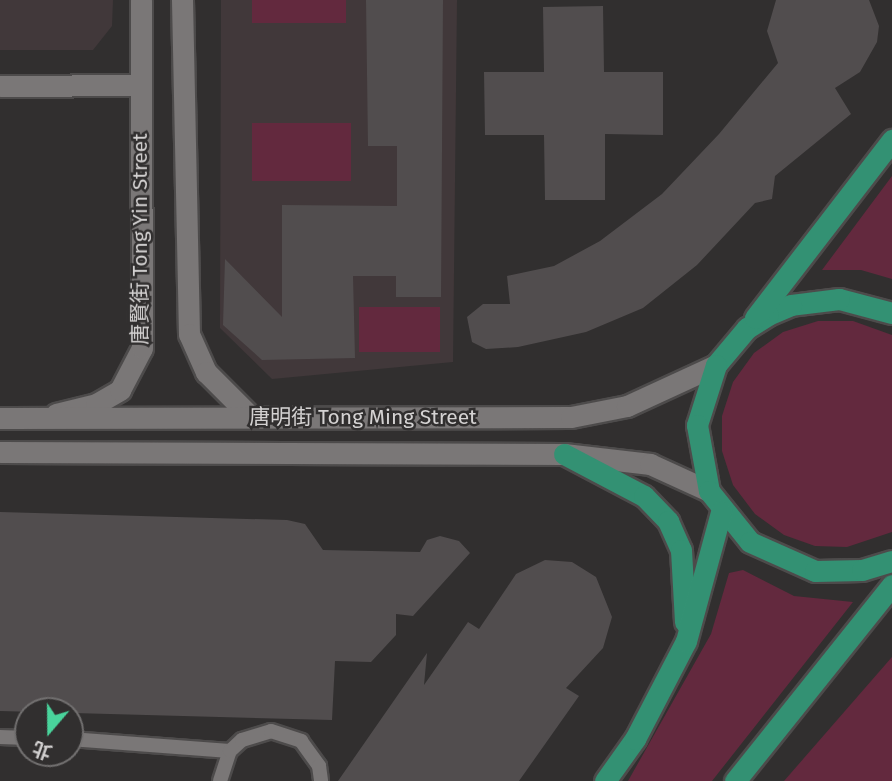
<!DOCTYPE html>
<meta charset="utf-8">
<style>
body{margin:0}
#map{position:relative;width:892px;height:781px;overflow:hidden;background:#312f2f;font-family:"Fira Sans","Noto Sans TC",sans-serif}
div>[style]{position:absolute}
.built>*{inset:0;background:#41383a}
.green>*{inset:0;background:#63293e;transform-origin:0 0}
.building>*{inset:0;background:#514d4e}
.roads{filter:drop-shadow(2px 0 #4d4b4b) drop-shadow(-2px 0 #4d4b4b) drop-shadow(0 2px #4d4b4b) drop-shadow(0 -2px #4d4b4b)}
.lane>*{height:14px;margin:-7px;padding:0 7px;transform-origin:7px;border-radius:7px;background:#7a7777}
.street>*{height:21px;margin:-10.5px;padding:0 10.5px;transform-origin:10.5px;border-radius:10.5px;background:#7a7777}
.secondary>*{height:21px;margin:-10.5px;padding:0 10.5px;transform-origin:10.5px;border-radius:10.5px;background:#7a7777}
.primary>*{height:21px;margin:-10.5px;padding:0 10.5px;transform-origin:10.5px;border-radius:10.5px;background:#339173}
span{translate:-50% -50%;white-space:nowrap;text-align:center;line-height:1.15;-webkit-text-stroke:5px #312f2f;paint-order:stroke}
.street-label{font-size:21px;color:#d4d2d2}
.north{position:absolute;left:14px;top:697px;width:70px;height:70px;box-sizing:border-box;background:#312f2f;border:2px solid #727070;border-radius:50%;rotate:200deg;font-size:19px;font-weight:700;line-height:28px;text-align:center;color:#d4d2d2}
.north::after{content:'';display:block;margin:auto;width:24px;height:32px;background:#49d49c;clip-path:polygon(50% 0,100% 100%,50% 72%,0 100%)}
</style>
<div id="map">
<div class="built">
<div style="clip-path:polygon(0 0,113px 0,112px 26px,93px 50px,0 50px)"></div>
<div style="clip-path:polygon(221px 0,457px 0,453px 362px,272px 379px,220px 328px)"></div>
</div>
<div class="green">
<div style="left:252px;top:0;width:94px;height:23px"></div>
<div style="left:351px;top:123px;width:58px;height:99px;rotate:90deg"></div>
<div style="clip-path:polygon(892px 176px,892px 279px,861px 270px,822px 270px)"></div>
<div style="left:440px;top:307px;width:45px;height:81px;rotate:90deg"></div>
<div style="clip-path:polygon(818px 321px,853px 321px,892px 335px,892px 532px,847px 547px,815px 546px,784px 535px,755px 514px,733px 485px,722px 451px,722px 416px,733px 382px,754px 353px,783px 332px)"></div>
<div style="clip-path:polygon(743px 570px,794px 596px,853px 602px,712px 781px,628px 781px,711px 634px,729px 573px)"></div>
<div style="clip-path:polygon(892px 657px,892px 781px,784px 781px)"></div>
</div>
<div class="building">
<div style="clip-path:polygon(366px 0,443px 0,441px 297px,396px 297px,396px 276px,353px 276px,355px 358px,262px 360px,223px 325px,225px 259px,282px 317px,282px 205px,397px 206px,397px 146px,368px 146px)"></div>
<div style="clip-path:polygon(776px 0,869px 0,879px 26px,877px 42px,860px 72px,835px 88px,851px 114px,775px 176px,772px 199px,755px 203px,697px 265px,643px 308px,586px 332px,518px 347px,486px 349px,472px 342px,467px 317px,483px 304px,510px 304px,507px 276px,554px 266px,600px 241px,662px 194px,719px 134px,778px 63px,767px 31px)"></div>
<div style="clip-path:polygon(603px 6px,604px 72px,663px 72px,663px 135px,605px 134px,605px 200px,545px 200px,544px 135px,485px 135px,484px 72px,544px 72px,543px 7px)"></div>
<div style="clip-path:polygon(0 512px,287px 520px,305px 524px,323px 550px,420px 552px,427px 540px,440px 536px,459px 541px,470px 553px,413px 616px,396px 614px,396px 635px,371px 662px,335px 661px,332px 720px,0 711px)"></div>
<div style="clip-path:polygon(545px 560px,572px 562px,596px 577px,612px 617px,603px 648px,566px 688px,579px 696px,519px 781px,338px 781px,427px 653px,424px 685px,468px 622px,479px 629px,516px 574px)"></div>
</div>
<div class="roads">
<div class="lane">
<div style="left:0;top:737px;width:28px;rotate:2deg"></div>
<div style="left:70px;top:739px;width:160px;rotate:4.3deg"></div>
<div style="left:220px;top:781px;width:32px;rotate:-72deg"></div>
<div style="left:230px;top:751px;width:16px;rotate:-43deg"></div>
<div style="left:242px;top:740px;width:30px;rotate:-17deg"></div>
<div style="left:271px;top:731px;width:32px;rotate:18deg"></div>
<div style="left:301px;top:741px;width:31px;rotate:54deg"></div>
<div style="left:319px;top:766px;width:15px;rotate:82deg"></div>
</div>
<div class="street">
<div style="left:182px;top:0;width:334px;rotate:88.8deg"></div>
<div style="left:189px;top:334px;width:42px;rotate:65.9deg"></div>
<div style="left:206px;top:372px;width:64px;rotate:45deg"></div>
<div style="left:0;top:86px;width:141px;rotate:-0.4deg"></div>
<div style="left:56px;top:414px;width:41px;rotate:-14deg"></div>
<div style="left:96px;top:404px;width:28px;rotate:-30deg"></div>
<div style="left:120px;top:390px;width:47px;rotate:-62.4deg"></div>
<div style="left:142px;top:348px;width:348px;rotate:-90.2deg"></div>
</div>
<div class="secondary">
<div style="left:0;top:418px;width:571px;rotate:-0.1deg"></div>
<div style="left:571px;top:417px;width:57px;rotate:-11.1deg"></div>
<div style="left:627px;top:406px;width:98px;rotate:-24.7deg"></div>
<div style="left:0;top:452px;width:564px;rotate:0.2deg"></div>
<div style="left:564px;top:454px;width:87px;rotate:6.6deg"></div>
<div style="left:650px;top:464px;width:65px;rotate:24.6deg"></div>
</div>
<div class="primary">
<div style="left:892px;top:313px;width:55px;rotate:-165.2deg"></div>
<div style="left:839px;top:299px;width:48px;rotate:172.9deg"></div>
<div style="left:791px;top:305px;width:25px;rotate:157deg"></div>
<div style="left:768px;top:315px;width:25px;rotate:148deg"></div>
<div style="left:747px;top:328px;width:48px;rotate:130deg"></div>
<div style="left:716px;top:365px;width:63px;rotate:107.6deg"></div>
<div style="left:697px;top:425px;width:67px;rotate:79.7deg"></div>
<div style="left:709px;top:491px;width:65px;rotate:51.2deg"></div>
<div style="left:750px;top:542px;width:71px;rotate:24deg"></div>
<div style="left:815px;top:571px;width:47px;rotate:-1.2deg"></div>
<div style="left:862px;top:570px;width:31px;rotate:-17deg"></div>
<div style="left:755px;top:318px;width:225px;rotate:-52.4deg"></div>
<div style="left:564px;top:454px;width:90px;rotate:27.7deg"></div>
<div style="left:644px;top:496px;width:35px;rotate:46deg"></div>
<div style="left:668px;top:521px;width:32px;rotate:66deg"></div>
<div style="left:681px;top:550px;width:72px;rotate:86.8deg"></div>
<div style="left:605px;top:781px;width:52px;rotate:-54.5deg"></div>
<div style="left:635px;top:739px;width:110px;rotate:-62.5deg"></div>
<div style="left:686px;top:641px;width:134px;rotate:-74.8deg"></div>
<div style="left:735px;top:781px;width:251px;rotate:-51.3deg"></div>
</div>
</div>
<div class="street-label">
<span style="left:140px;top:239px;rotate:-90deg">唐賢街 Tong Yin Street</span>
<span style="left:363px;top:417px">唐明街 Tong Ming Street</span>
</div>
<div class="north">北</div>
</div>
